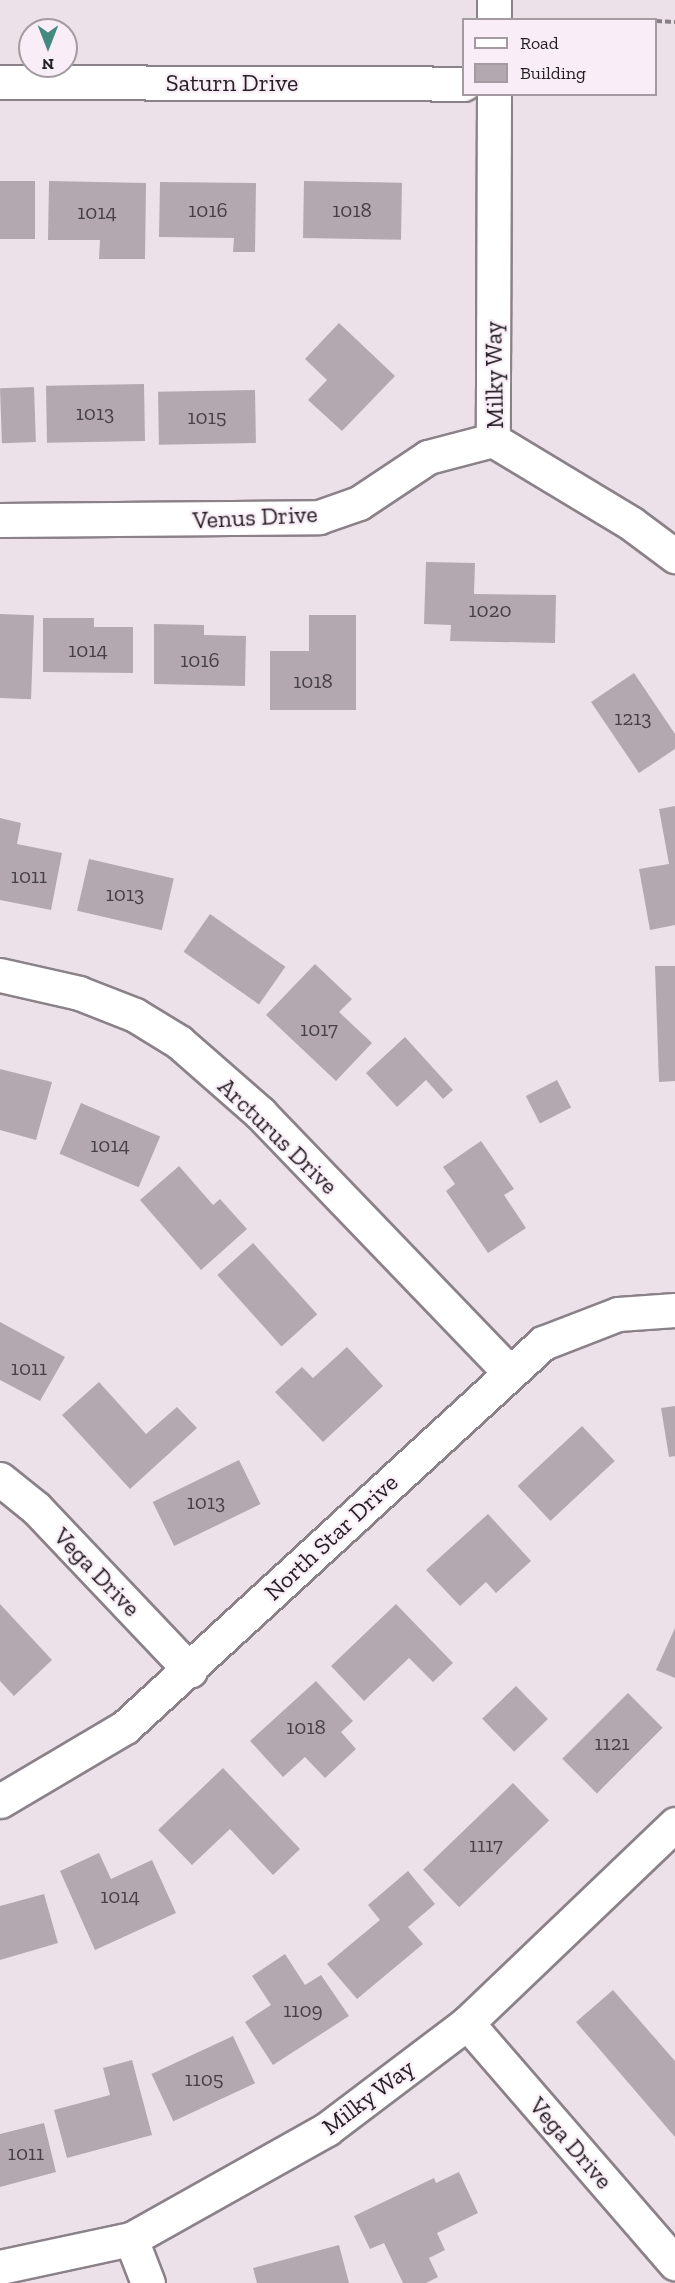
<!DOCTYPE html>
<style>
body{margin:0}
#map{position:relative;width:675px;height:2283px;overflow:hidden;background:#ece1e9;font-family:"Zilla Slab",serif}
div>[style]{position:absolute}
.building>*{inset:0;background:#b3a8b0;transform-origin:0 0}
.path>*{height:4px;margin-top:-2px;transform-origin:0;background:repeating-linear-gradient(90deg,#857e83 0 6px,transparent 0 9px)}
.roads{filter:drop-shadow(2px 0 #8b8189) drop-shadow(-2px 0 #8b8189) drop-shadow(0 2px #8b8189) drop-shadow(0 -2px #8b8189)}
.minor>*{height:33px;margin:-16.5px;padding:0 16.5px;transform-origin:16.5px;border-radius:16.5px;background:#fff}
span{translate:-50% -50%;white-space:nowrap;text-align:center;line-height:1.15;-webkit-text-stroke:4.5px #f9eef7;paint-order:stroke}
.number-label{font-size:21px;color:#464045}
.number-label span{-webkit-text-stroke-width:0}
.street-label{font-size:24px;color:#221e21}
.legend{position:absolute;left:462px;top:18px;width:195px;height:78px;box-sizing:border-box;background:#f9eef7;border:2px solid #a39ba1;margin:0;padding:8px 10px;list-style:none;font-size:18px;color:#221e21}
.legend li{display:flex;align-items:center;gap:12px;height:30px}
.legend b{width:30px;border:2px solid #a39ba1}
.north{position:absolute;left:18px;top:18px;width:60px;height:60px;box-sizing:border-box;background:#f9eef7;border:2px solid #a39ba1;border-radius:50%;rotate:180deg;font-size:16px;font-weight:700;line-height:24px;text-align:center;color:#221e21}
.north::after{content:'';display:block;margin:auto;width:21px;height:27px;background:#44897f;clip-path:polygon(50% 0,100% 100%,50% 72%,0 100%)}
</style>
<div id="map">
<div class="building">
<div style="left:0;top:181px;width:35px;height:58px"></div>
<div style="clip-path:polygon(49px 181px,146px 183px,145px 259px,99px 259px,100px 240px,48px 240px)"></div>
<div style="left:304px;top:181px;width:98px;height:57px;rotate:1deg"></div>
<div style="clip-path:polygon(160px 182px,256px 183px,255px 252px,233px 252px,234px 238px,159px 237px)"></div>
<div style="clip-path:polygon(339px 323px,395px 376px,342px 431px,308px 400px,327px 380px,305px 359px)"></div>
<div style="left:144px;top:384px;width:57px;height:98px;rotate:89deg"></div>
<div style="left:34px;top:387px;width:55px;height:34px;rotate:88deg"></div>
<div style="left:255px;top:390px;width:53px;height:97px;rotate:89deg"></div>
<div style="clip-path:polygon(426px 562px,475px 563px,474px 594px,556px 595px,555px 643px,450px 641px,451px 625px,424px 624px)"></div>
<div style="left:0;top:614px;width:34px;height:84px;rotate:2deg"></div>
<div style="clip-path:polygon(309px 615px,356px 615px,356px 710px,270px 710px,270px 651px,309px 651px)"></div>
<div style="clip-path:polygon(43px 618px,94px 618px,94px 627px,133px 627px,133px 673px,43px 672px)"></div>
<div style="clip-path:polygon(154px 624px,204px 625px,204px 635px,246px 636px,245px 686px,154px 684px)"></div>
<div style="clip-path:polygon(634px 673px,675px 734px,675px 749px,639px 773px,591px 702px)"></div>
<div style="clip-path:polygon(675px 806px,675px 925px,650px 930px,639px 869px,669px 864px,659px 809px)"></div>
<div style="clip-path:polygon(0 818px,21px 823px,17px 844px,62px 853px,51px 910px,0 900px)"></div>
<div style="left:89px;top:859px;width:87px;height:53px;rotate:13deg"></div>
<div style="left:210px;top:914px;width:92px;height:46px;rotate:35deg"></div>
<div style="clip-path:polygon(315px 964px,352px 999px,339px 1012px,372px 1043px,336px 1081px,266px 1015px)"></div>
<div style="clip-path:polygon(655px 966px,675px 966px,675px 1081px,659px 1082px)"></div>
<div style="clip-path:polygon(405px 1037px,453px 1090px,443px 1099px,426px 1080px,397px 1107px,366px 1073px)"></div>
<div style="clip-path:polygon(0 1069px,52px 1082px,36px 1140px,0 1130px)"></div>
<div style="left:557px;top:1080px;width:31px;height:35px;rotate:63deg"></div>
<div style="left:81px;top:1103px;width:86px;height:55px;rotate:23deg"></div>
<div style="clip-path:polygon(481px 1141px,514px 1189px,504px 1195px,526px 1228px,488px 1253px,446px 1191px,455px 1184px,443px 1167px)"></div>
<div style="clip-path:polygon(179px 1166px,213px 1205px,220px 1199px,247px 1229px,201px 1270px,140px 1200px)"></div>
<div style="left:253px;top:1243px;width:96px;height:48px;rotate:48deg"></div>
<div style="clip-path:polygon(0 1322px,65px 1357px,40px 1401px,0 1380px)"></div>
<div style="clip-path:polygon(347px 1347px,383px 1386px,323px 1442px,275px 1392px,302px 1367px,313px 1378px)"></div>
<div style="clip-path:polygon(99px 1382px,146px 1434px,177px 1407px,197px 1428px,130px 1489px,62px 1415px)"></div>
<div style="clip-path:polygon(675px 1406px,675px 1456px,669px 1457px,661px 1408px)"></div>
<div style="left:582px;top:1426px;width:48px;height:88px;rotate:47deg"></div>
<div style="left:239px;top:1460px;width:49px;height:96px;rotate:64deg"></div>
<div style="clip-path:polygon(488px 1514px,531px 1561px,496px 1593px,486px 1582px,460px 1606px,426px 1570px)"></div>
<div style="clip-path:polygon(0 1604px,52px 1660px,14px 1696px,0 1681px)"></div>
<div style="clip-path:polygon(396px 1604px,453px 1663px,433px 1682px,409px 1658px,364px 1701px,331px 1666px)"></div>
<div style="clip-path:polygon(675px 1628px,675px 1678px,656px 1670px)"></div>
<div style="clip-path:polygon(316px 1681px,353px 1721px,341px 1732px,356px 1749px,325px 1778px,305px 1757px,283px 1777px,250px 1741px)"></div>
<div style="left:516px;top:1686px;width:46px;height:47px;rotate:46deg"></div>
<div style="left:628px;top:1693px;width:49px;height:93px;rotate:45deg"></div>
<div style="clip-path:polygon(223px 1768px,300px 1849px,273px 1875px,230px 1829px,192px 1865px,158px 1830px)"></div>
<div style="left:513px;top:1783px;width:52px;height:125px;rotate:46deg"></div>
<div style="clip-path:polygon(99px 1853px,111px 1879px,152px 1860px,176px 1913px,95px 1950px,60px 1871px)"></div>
<div style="clip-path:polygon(408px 1871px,435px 1904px,408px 1927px,423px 1944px,357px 1999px,327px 1964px,380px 1920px,368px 1905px)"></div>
<div style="clip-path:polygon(44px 1894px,58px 1943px,0 1960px,0 1906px)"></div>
<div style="clip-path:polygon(285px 1954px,305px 1985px,321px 1975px,349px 2016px,273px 2065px,245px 2022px,271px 2005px,252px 1976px)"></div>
<div style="clip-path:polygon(613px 1990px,675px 2061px,675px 2137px,576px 2022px)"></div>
<div style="left:233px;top:2036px;width:52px;height:90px;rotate:65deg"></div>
<div style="clip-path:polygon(132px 2060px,152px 2135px,67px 2158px,54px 2110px,110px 2095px,103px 2068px)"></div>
<div style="clip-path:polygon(44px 2123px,56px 2172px,0 2187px,0 2134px)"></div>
<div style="clip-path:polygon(459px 2172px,478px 2213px,437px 2233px,445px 2250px,429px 2258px,438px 2277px,426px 2283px,403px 2283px,384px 2243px,370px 2249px,354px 2216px,434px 2178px,436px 2183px)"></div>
<div style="clip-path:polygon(339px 2245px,349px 2283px,257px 2283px,253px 2268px)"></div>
</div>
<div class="path">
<div style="left:641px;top:20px;width:3px"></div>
<div style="left:656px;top:21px;width:19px;rotate:3deg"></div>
</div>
<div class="roads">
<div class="minor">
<div style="left:494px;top:20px;width:20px;rotate:-90deg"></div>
<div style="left:0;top:82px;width:464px;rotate:0.2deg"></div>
<div style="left:494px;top:94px;width:346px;rotate:90.2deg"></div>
<div style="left:493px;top:440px;width:162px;rotate:31.1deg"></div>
<div style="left:632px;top:524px;width:54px;rotate:36.7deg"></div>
<div style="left:0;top:520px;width:319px;rotate:-0.5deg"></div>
<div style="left:319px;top:517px;width:42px;rotate:-19.3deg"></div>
<div style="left:359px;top:503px;width:83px;rotate:-33.7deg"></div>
<div style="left:428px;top:457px;width:67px;rotate:-14.7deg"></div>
<div style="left:0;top:975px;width:81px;rotate:12.8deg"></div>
<div style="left:79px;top:993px;width:60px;rotate:21.4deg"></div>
<div style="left:135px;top:1015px;width:52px;rotate:31.5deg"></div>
<div style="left:179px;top:1042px;width:108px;rotate:41.2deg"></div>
<div style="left:260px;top:1113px;width:358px;rotate:46.1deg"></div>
<div style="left:0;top:1479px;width:46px;rotate:38.9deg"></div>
<div style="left:36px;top:1508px;width:224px;rotate:46.5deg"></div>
<div style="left:0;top:1801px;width:145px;rotate:-30.6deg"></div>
<div style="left:125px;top:1727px;width:568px;rotate:-42.57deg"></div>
<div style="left:543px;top:1343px;width:80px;rotate:-21.1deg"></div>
<div style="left:618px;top:1314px;width:57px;rotate:-4deg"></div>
<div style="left:467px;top:2023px;width:318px;rotate:49.1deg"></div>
<div style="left:131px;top:2239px;width:47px;rotate:68.9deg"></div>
<div style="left:0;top:2267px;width:134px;rotate:-12.1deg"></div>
<div style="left:131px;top:2239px;width:225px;rotate:-29.3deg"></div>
<div style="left:327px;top:2129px;width:176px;rotate:-37.1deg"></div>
<div style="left:467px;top:2023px;width:288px;rotate:-43.7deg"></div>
</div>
</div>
<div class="number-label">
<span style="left:208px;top:210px">1016</span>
<span style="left:352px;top:210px">1018</span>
<span style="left:97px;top:212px">1014</span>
<span style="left:95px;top:413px">1013</span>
<span style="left:207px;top:417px">1015</span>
<span style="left:490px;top:610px">1020</span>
<span style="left:88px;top:650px">1014</span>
<span style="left:200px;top:660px">1016</span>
<span style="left:313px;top:681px">1018</span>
<span style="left:633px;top:718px">1213</span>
<span style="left:29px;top:876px">1011</span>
<span style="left:125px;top:894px">1013</span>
<span style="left:319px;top:1029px">1017</span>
<span style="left:110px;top:1145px">1014</span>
<span style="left:29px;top:1368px">1011</span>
<span style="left:206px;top:1502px">1013</span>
<span style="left:306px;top:1727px">1018</span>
<span style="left:612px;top:1743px">1121</span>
<span style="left:486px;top:1845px">1117</span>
<span style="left:120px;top:1896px">1014</span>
<span style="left:303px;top:2010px">1109</span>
<span style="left:204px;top:2079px">1105</span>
<span style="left:26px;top:2153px">1011</span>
</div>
<div class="street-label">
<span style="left:232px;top:83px">Saturn Drive</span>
<span style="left:494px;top:375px;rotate:-91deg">Milky Way</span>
<span style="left:255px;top:517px;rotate:-3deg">Venus Drive</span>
<span style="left:278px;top:1136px;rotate:44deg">Arcturus Drive</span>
<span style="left:331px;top:1537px;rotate:-43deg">North Star Drive</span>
<span style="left:97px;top:1572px;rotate:46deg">Vega Drive</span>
<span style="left:368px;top:2097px;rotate:-37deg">Milky Way</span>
<span style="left:571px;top:2143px;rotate:49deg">Vega Drive</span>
</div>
<ul class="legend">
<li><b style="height:8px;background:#fff"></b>Road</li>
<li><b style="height:16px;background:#b3a8b0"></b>Building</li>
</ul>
<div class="north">N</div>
</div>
